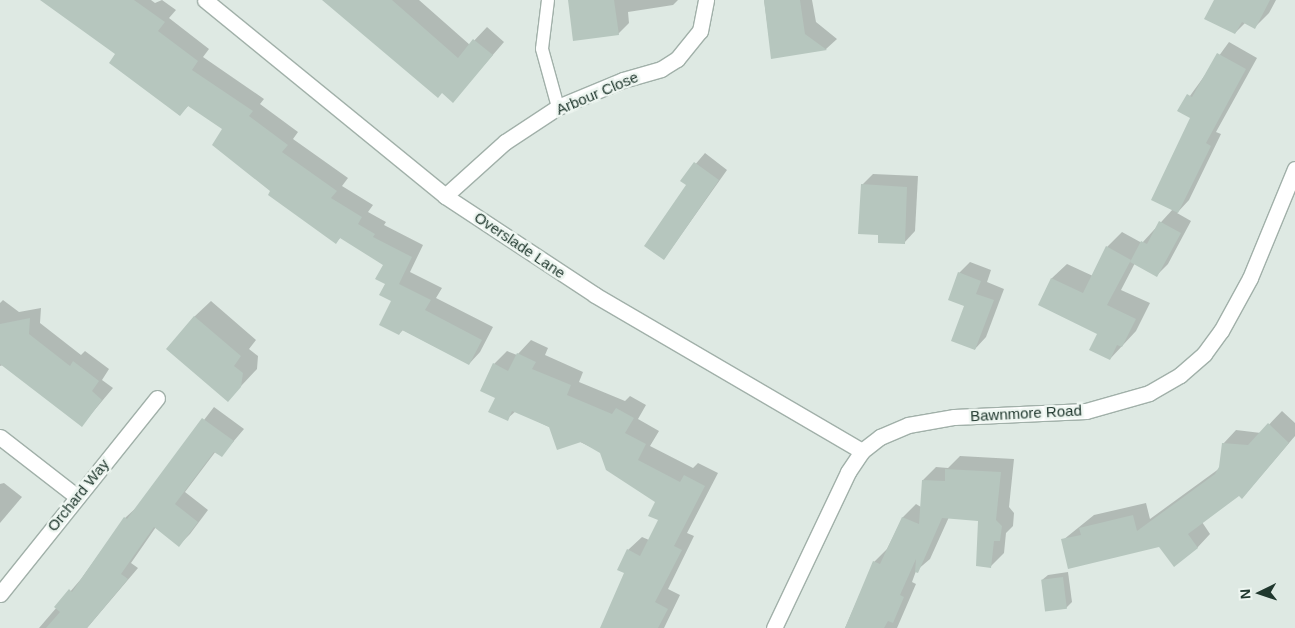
<!DOCTYPE html>
<style>
body{margin:0}
#map{position:relative;width:1295px;height:628px;overflow:hidden;background:#dee9e3;font-family:Helvetica,sans-serif}
div>[style]{position:absolute}
.shadow>*{inset:0;background:#0003}
.building>*{inset:0;background:#b6c6be;transform-origin:0 0}
.roads{filter:drop-shadow(1px 0 #a1b0a9) drop-shadow(-1px 0 #a1b0a9) drop-shadow(0 1px #a1b0a9) drop-shadow(0 -1px #a1b0a9)}
.service>*{height:12px;margin:-6px;padding:0 6px;transform-origin:6px;border-radius:6px;background:#fff}
.minor>*{height:15px;margin:-7.5px;padding:0 7.5px;transform-origin:7.5px;border-radius:7.5px;background:#fff}
span{translate:-50% -50%;white-space:nowrap;text-align:center;line-height:1.15;-webkit-text-stroke:5px #eef6f1;paint-order:stroke}
.street-label{font-size:15px;color:#20382e}
.north{position:absolute;left:1235px;top:568px;width:50px;height:50px;-webkit-text-stroke:4px #eef6f1;paint-order:stroke;rotate:266deg;font-size:14px;font-weight:700;line-height:20px;text-align:center;color:#20382e}
.north::after{content:'';display:block;margin:auto;width:18px;height:22px;background:#20382e;clip-path:polygon(50% 0,100% 100%,50% 72%,0 100%)}
</style>
<div id="map">
<div class="shadow">
<div style="clip-path:polygon(44px 0,151px 0,155px 3px,162px 0,176px 10px,169px 18px,209px 49px,203px 57px,264px 99px,260px 104px,298px 132px,293px 139px,348px 178px,342px 186px,373px 205px,368px 212px,386px 222px,384px 225px,423px 245px,410px 272px,442px 288px,436px 298px,493px 327px,480px 352px,469px 364px,403px 330px,399px 334px,384px 265px,341px 237px,336px 242px,224px 128px,189px 105px,179px 115px,117px 53px)"></div>
<div style="clip-path:polygon(327px 0,419px 0,470px 45px,487px 27px,504px 42px,453px 101px)"></div>
<div style="clip-path:polygon(570px 0,678px 0,673px 5px,628px 12px,629px 23px,618px 34px)"></div>
<div style="clip-path:polygon(764px 0,812px 0,816px 22px,837px 39px,826px 49px,772px 58px)"></div>
<div style="clip-path:polygon(1216px 0,1276px 0,1269px 13px,1255px 27px,1245px 23px,1235px 33px)"></div>
<div style="clip-path:polygon(1229px 42px,1257px 58px,1216px 132px,1221px 134px,1189px 200px,1177px 213px,1191px 221px,1168px 264px,1157px 275px,1135px 263px,1121px 290px,1150px 303px,1136px 331px,1110px 359px,1099px 333px,1040px 305px,1052px 278px,1067px 264px,1093px 276px,1107px 247px,1122px 232px,1142px 243px,1173px 209px,1192px 118px,1179px 111px)"></div>
<div style="clip-path:polygon(705px 153px,727px 170px,664px 259px,687px 184px,682px 180px)"></div>
<div style="clip-path:polygon(873px 174px,918px 176px,915px 231px,904px 243px,879px 234px,862px 185px)"></div>
<div style="clip-path:polygon(970px 262px,991px 270px,987px 282px,1004px 289px,986px 337px,975px 349px,959px 273px)"></div>
<div style="clip-path:polygon(3px 300px,19px 312px,41px 308px,40px 323px,81px 355px,85px 351px,109px 369px,102px 380px,113px 388px,82px 425px,3px 365px,0 366px,0 303px)"></div>
<div style="clip-path:polygon(211px 301px,256px 340px,249px 349px,258px 356px,257px 369px,228px 400px,194px 317px)"></div>
<div style="clip-path:polygon(531px 340px,548px 348px,545px 355px,583px 372px,579px 382px,625px 401px,630px 396px,646px 405px,638px 419px,659px 431px,650px 446px,693px 468px,698px 463px,718px 473px,687px 533px,694px 536px,668px 589px,680px 595px,664px 628px,601px 628px,626px 573px,628px 550px,642px 537px,649px 540px,659px 520px,657px 501px,601px 452px,516px 411px,507px 419px,497px 398px,494px 364px,507px 351px,517px 355px)"></div>
<div style="clip-path:polygon(214px 407px,244px 429px,222px 455px,216px 451px,185px 492px,208px 510px,190px 534px,179px 545px,156px 527px,131px 563px,138px 568px,87px 628px,39px 628px,81px 579px,125px 518px,137px 507px)"></div>
<div style="clip-path:polygon(1282px 411px,1295px 423px,1295px 436px,1242px 498px,1239px 495px,1202px 522px,1210px 534px,1197px 548px,1063px 540px,1094px 515px,1146px 503px,1150px 519px,1220px 468px,1223px 444px,1236px 430px,1261px 433px)"></div>
<div style="clip-path:polygon(960px 456px,1014px 459px,1009px 507px,1014px 513px,1013px 526px,1006px 533px,1004px 553px,991px 566px,979px 520px,949px 517px,930px 559px,916px 571px,912px 582px,916px 584px,897px 628px,845px 628px,874px 562px,887px 549px,903px 517px,916px 504px,921px 507px,923px 480px,936px 467px,948px 468px)"></div>
<div style="clip-path:polygon(4px 483px,22px 497px,0 523px,0 484px)"></div>
<div style="clip-path:polygon(1068px 572px,1072px 602px,1066px 608px,1042px 580px,1048px 575px)"></div>
</div>
<div class="building">
<div style="clip-path:polygon(40px 0,134px 0,165px 22px,158px 31px,198px 61px,192px 70px,253px 111px,249px 116px,288px 145px,282px 152px,337px 191px,331px 198px,362px 217px,358px 224px,375px 234px,373px 237px,412px 257px,399px 284px,431px 300px,425px 310px,482px 340px,469px 365px,402px 330px,399px 335px,379px 325px,391px 301px,379px 295px,385px 284px,375px 279px,383px 265px,340px 238px,336px 244px,268px 195px,270px 191px,212px 145px,222px 129px,188px 106px,180px 116px,109px 63px,115px 54px)"></div>
<div style="clip-path:polygon(322px 0,392px 0,458px 58px,473px 39px,493px 55px,453px 103px,442px 93px,438px 98px)"></div>
<div style="clip-path:polygon(568px 0,614px 0,619px 35px,573px 41px)"></div>
<div style="clip-path:polygon(764px 0,800px 0,805px 34px,827px 50px,771px 59px)"></div>
<div style="clip-path:polygon(1214px 0,1270px 0,1255px 29px,1242px 22px,1235px 34px,1204px 19px)"></div>
<div style="clip-path:polygon(1217px 53px,1246px 69px,1206px 143px,1211px 146px,1178px 213px,1151px 200px,1190px 118px,1177px 111px,1187px 94px,1192px 97px)"></div>
<div style="clip-path:polygon(694px 162px,719px 180px,664px 260px,644px 246px,686px 185px,680px 181px)"></div>
<div style="clip-path:polygon(861px 184px,907px 187px,905px 244px,878px 243px,878px 235px,858px 234px)"></div>
<div style="clip-path:polygon(1159px 221px,1181px 233px,1157px 277px,1130px 262px,1141px 241px,1147px 244px)"></div>
<div style="clip-path:polygon(1106px 246px,1131px 260px,1107px 305px,1136px 319px,1122px 347px,1117px 345px,1110px 360px,1089px 350px,1097px 334px,1038px 305px,1051px 278px,1083px 293px)"></div>
<div style="clip-path:polygon(958px 272px,981px 281px,976px 294px,994px 300px,975px 350px,951px 341px,964px 306px,948px 300px)"></div>
<div style="clip-path:polygon(194px 316px,241px 356px,234px 366px,243px 373px,241px 387px,228px 402px,166px 349px)"></div>
<div style="clip-path:polygon(30px 318px,29px 334px,70px 366px,73px 361px,99px 381px,92px 391px,102px 400px,82px 427px,0 364px,0 324px)"></div>
<div style="clip-path:polygon(517px 353px,536px 362px,532px 369px,571px 385px,567px 395px,612px 414px,616px 408px,634px 418px,625px 433px,646px 444px,638px 460px,680px 482px,684px 475px,705px 486px,674px 546px,682px 550px,655px 602px,668px 609px,658px 628px,600px 628px,624px 573px,617px 570px,627px 549px,640px 556px,658px 520px,648px 516px,655px 502px,606px 470px,600px 453px,581px 442px,557px 450px,549px 427px,512px 411px,508px 421px,488px 412px,495px 398px,480px 391px,493px 363px,508px 371px)"></div>
<div style="clip-path:polygon(202px 418px,234px 441px,222px 457px,214px 452px,175px 504px,198px 522px,179px 547px,154px 527px,121px 574px,128px 579px,87px 628px,46px 628px,60px 612px,54px 607px,69px 589px,72px 592px,124px 517px,127px 519px)"></div>
<div style="clip-path:polygon(1268px 423px,1289px 443px,1242px 499px,1239px 496px,1188px 534px,1198px 548px,1174px 567px,1159px 547px,1068px 569px,1061px 539px,1081px 535px,1079px 528px,1133px 515px,1137px 531px,1215px 474px,1219px 467px,1222px 443px,1248px 445px)"></div>
<div style="clip-path:polygon(945px 469px,1001px 472px,996px 520px,1002px 526px,1000px 541px,994px 541px,991px 568px,976px 566px,978px 521px,942px 518px,918px 573px,915px 572px,916px 559px,900px 595px,904px 597px,893px 623px,888px 621px,884px 628px,845px 628px,873px 561px,880px 564px,902px 517px,919px 524px,922px 480px,945px 481px)"></div>
<div style="left:1063px;top:577px;width:32px;height:22px;rotate:83deg"></div>
</div>
<div class="roads">
<div class="service">
<div style="left:548px;top:0;width:49px;rotate:97deg"></div>
<div style="left:542px;top:49px;width:60px;rotate:74.6deg"></div>
</div>
<div class="minor">
<div style="left:205px;top:0;width:310px;rotate:39.2deg"></div>
<div style="left:445px;top:196px;width:180px;rotate:33.4deg"></div>
<div style="left:595px;top:295px;width:309px;rotate:30.3deg"></div>
<div style="left:445px;top:196px;width:81px;rotate:-42deg"></div>
<div style="left:505px;top:142px;width:64px;rotate:-33.4deg"></div>
<div style="left:558px;top:107px;width:70px;rotate:-22.6deg"></div>
<div style="left:623px;top:80px;width:40px;rotate:-16deg"></div>
<div style="left:661px;top:69px;width:19px;rotate:-32deg"></div>
<div style="left:677px;top:59px;width:36px;rotate:-51deg"></div>
<div style="left:700px;top:31px;width:32px;rotate:-79deg"></div>
<div style="left:0;top:437px;width:96px;rotate:37.8deg"></div>
<div style="left:0;top:594px;width:251px;rotate:-51.3deg"></div>
<div style="left:774px;top:628px;width:173px;rotate:-64.6deg"></div>
<div style="left:848px;top:472px;width:25px;rotate:-56deg"></div>
<div style="left:862px;top:451px;width:23px;rotate:-38deg"></div>
<div style="left:880px;top:437px;width:30px;rotate:-23deg"></div>
<div style="left:908px;top:425px;width:47px;rotate:-9.9deg"></div>
<div style="left:954px;top:417px;width:132px;rotate:-2.6deg"></div>
<div style="left:1086px;top:411px;width:66px;rotate:-15.9deg"></div>
<div style="left:1149px;top:393px;width:36px;rotate:-30deg"></div>
<div style="left:1180px;top:375px;width:32px;rotate:-41deg"></div>
<div style="left:1204px;top:354px;width:29px;rotate:-54deg"></div>
<div style="left:1221px;top:331px;width:60px;rotate:-61.3deg"></div>
<div style="left:1250px;top:278px;width:118px;rotate:-67.6deg"></div>
</div>
</div>
<div class="street-label">
<span style="left:597px;top:93px;rotate:-23deg">Arbour Close</span>
<span style="left:520px;top:245px;rotate:34deg">Overslade Lane</span>
<span style="left:1026px;top:413px;rotate:-3deg">Bawnmore Road</span>
<span style="left:78px;top:495px;rotate:-51deg">Orchard Way</span>
</div>
<div class="north">N</div>
</div>
